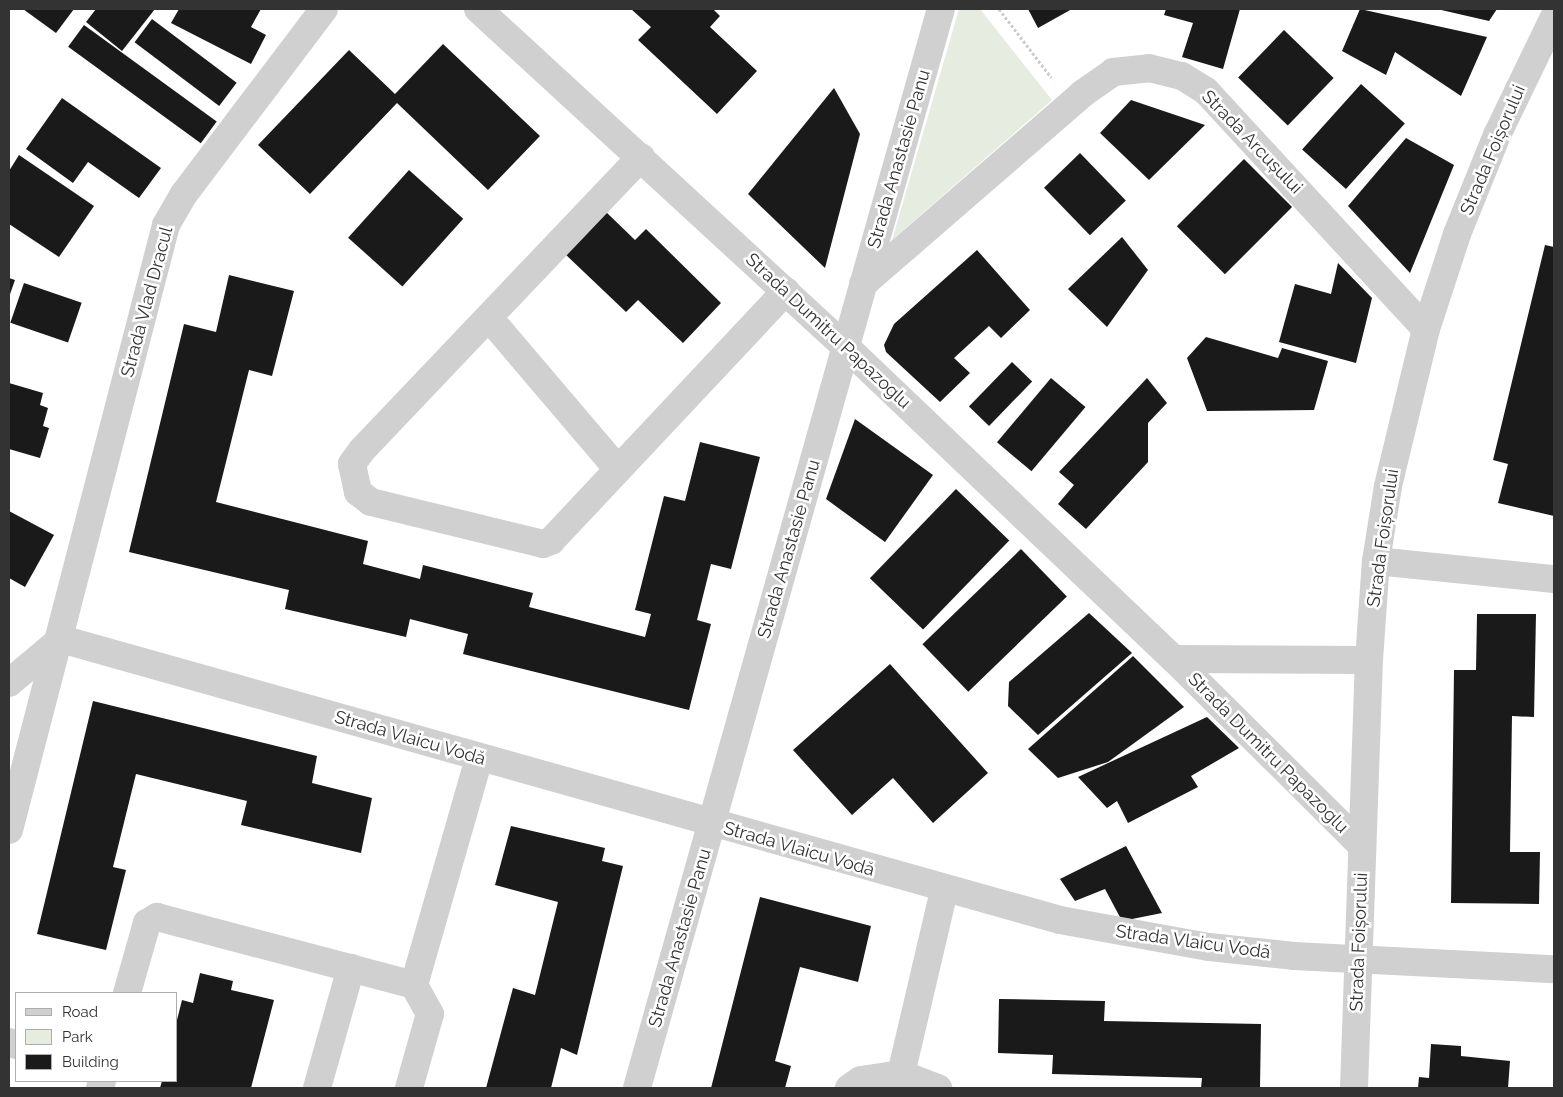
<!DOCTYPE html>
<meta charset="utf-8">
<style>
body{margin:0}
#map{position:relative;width:1563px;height:1097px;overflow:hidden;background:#fff;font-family:Raleway,sans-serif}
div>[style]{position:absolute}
.green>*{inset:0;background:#e6ecdf}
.building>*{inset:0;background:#1a1a1a;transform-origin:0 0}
.path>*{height:3px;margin-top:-1.5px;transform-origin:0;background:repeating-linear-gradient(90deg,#cdcdcd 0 2.5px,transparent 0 5px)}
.minor>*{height:28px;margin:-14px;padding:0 14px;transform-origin:14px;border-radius:14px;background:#d0d0d0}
span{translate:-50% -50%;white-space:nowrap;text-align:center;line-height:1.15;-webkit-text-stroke:5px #fff;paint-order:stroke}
.street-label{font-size:18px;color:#333}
.frame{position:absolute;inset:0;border:10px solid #333;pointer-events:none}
.legend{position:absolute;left:15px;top:992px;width:162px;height:90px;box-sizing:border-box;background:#fff;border:1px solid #adadad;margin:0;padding:6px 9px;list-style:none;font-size:15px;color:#333}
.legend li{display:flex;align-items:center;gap:10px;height:25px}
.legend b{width:25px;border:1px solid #adadad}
</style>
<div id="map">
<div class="green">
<div style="clip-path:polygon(959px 9px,980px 9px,1052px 100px,892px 240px)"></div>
</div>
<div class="building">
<div style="clip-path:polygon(23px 9px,74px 9px,56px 33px)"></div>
<div style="clip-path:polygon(96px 9px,155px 9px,122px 51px,86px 22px)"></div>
<div style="clip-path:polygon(179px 9px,261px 9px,251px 27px,266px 35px,251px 64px,171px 23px)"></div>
<div style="clip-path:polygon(631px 9px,713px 9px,720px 16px,710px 27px,757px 71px,717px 114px,638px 40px,651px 27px)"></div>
<div style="clip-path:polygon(1028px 9px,1072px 9px,1038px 28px)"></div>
<div style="clip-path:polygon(1166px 9px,1240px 9px,1223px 69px,1182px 57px,1193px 23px,1164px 15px)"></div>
<div style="clip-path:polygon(1360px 9px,1487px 37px,1461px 96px,1395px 52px,1386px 75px,1342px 51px)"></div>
<div style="clip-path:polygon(1437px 9px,1497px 9px,1489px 21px)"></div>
<div style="left:152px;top:19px;width:106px;height:29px;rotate:37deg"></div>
<div style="left:84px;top:25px;width:164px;height:27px;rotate:36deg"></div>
<div style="left:1284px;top:30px;width:69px;height:66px;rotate:44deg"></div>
<div style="clip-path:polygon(443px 44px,540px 136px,488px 190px,397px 103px,310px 194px,258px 145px,349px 50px,395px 94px)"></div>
<div style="left:1361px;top:84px;width:59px;height:88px;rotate:42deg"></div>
<div style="clip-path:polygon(834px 88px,860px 134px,825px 268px,748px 194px)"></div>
<div style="clip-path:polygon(62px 98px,161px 168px,139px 198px,88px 162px,73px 183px,26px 149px)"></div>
<div style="clip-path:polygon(1131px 100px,1205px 125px,1149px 180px,1100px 133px)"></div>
<div style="clip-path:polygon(1406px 138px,1454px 165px,1410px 273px,1348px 206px)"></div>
<div style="left:1080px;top:153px;width:66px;height:50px;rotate:46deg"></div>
<div style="clip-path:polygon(19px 155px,94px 206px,59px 257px,9px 224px,9px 171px)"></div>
<div style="left:1244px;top:159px;width:68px;height:95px;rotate:45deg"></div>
<div style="left:409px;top:170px;width:73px;height:91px;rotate:42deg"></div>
<div style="clip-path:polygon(605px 211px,635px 240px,646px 229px,721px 303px,683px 343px,638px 300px,626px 312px,564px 253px)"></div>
<div style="clip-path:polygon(1122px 237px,1148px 270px,1107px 327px,1068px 289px)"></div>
<div style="clip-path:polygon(1545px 245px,1554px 247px,1554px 516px,1498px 503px,1508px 464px,1493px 460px)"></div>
<div style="clip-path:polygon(977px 250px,1030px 310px,1001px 338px,989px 326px,954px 358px,970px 373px,940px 402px,886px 352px,884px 345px,894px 324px)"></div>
<div style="clip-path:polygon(1338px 263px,1372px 298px,1356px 363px,1279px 342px,1295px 284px,1331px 294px)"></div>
<div style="clip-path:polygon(229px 275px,294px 291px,272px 376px,249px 370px,216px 502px,368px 541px,363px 564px,420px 579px,423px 565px,533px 593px,529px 607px,645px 637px,651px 614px,635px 610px,664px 496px,685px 501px,700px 442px,760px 457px,731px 569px,711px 564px,697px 620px,711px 624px,689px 710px,463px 654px,468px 634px,410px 619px,406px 637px,285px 609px,289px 590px,129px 552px,184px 324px,216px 332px)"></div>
<div style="clip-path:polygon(9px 278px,15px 280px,9px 297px)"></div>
<div style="left:24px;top:283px;width:61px;height:42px;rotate:19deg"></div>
<div style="clip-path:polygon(1206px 337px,1278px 358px,1282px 348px,1328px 361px,1314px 410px,1207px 411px,1187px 358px)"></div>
<div style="left:1012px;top:362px;width:28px;height:62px;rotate:44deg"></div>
<div style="left:1051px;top:378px;width:45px;height:84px;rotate:40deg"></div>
<div style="clip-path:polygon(1147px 378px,1167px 403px,1148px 423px,1148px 462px,1086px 529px,1058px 504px,1074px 485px,1059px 472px)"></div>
<div style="clip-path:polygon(9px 383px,43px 393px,40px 405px,48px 408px,43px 426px,49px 428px,40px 458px,9px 449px)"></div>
<div style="clip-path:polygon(855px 419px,933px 475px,885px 542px,826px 499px)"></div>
<div style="left:956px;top:489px;width:74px;height:124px;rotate:44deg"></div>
<div style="clip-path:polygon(9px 511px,54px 535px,25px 587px,9px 578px)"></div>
<div style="left:1021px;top:549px;width:66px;height:137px;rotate:46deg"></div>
<div style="clip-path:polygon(1089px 613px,1132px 653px,1038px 735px,1008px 706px,1009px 682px)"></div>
<div style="clip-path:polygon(1477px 614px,1536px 614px,1534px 717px,1512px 716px,1510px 852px,1540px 852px,1539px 904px,1451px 903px,1454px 670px,1476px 670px)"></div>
<div style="clip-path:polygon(1133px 656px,1184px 707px,1108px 762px,1058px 778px,1028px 749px)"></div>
<div style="clip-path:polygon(890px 664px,988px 773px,933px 823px,893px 778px,852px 815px,793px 750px)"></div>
<div style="clip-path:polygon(93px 701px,317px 756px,312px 783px,372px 798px,361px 853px,241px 825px,247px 801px,136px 774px,113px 867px,126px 870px,106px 950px,37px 934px)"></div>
<div style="clip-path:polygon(1207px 717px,1239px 748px,1191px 776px,1198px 787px,1128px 823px,1117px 801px,1107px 808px,1078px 777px)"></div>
<div style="clip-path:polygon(511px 826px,605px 848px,602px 861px,623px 866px,577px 1055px,561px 1048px,551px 1088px,486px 1088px,513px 988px,535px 995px,558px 902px,495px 885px)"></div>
<div style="clip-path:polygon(1126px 846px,1162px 913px,1122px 921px,1105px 889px,1075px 901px,1060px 879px)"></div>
<div style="clip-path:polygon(760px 897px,871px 926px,858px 982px,800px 967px,775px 1061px,791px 1066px,785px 1088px,711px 1088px)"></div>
<div style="clip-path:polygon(200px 973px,233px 981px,231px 990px,274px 1000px,251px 1088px,160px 1088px,162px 1081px,176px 1081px,176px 1024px,182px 1000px,193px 1003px)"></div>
<div style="clip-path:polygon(999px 999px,1105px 1001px,1104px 1021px,1261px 1024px,1260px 1088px,1201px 1088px,1202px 1078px,1052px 1074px,1053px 1055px,998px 1053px)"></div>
<div style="clip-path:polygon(1431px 1044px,1461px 1046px,1461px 1056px,1510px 1061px,1508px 1088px,1418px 1088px,1419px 1077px,1429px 1078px)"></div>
</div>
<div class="path">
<div style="left:999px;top:9px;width:86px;rotate:52.6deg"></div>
</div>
<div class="minor">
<div style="left:478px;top:9px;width:500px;rotate:42.6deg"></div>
<div style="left:846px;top:347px;width:453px;rotate:43.6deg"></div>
<div style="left:1174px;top:659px;width:265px;rotate:44.8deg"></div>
<div style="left:641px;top:157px;width:405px;rotate:133.6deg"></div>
<div style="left:362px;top:450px;width:17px;rotate:126deg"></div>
<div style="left:352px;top:464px;width:29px;rotate:78deg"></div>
<div style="left:358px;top:492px;width:16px;rotate:38deg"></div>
<div style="left:371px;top:502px;width:177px;rotate:13.7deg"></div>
<div style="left:543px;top:544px;width:9px;rotate:-21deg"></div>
<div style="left:551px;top:541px;width:343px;rotate:-46.8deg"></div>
<div style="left:863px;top:284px;width:290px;rotate:-40.9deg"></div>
<div style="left:1082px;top:94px;width:38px;rotate:-35deg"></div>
<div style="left:1113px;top:72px;width:36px;rotate:-6deg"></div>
<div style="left:1149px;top:68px;width:34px;rotate:14deg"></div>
<div style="left:1182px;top:76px;width:28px;rotate:32deg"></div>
<div style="left:1206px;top:91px;width:324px;rotate:47.3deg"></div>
<div style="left:490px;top:319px;width:196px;rotate:49.6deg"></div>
<div style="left:1376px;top:561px;width:179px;rotate:5.8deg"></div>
<div style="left:61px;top:639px;width:1038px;rotate:15.71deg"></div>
<div style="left:1060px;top:920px;width:151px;rotate:10.3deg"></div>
<div style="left:1209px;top:947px;width:85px;rotate:6deg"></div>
<div style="left:1294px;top:956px;width:260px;rotate:2.9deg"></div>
<div style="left:1174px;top:659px;width:195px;rotate:0.3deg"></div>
<div style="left:9px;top:683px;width:68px;rotate:-40.2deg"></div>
<div style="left:9px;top:830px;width:625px;rotate:-75.45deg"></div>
<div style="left:166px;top:225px;width:36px;rotate:-60deg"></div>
<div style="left:184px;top:194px;width:232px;rotate:-52.9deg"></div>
<div style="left:127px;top:993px;width:73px;rotate:-74.1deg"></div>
<div style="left:147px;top:923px;width:12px;rotate:-31deg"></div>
<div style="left:157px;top:917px;width:266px;rotate:14.8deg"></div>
<div style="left:9px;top:1042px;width:8px;rotate:23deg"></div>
<div style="left:901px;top:1074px;width:189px;rotate:-76.8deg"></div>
<div style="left:100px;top:1088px;width:7px;rotate:-74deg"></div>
<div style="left:317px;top:1088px;width:125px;rotate:-74.2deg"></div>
<div style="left:409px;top:1088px;width:77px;rotate:-74.2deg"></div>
<div style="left:430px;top:1014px;width:33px;rotate:-119deg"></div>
<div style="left:414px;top:985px;width:236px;rotate:-74deg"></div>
<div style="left:637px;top:1088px;width:1121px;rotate:-74.27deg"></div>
<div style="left:849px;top:1088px;width:14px;rotate:-34deg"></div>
<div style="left:861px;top:1080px;width:40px;rotate:-8.5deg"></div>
<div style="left:901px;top:1074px;width:40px;rotate:21deg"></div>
<div style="left:1354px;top:1088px;width:428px;rotate:-88deg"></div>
<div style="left:1369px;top:660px;width:99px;rotate:-86deg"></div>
<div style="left:1376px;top:561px;width:76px;rotate:-80.9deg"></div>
<div style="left:1388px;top:486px;width:162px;rotate:-76.4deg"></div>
<div style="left:1426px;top:329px;width:100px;rotate:-71.9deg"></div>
<div style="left:1457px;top:234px;width:107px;rotate:-68deg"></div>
<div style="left:1497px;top:135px;width:131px;rotate:-64.2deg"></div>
</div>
<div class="street-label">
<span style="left:1252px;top:142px;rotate:46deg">Strada Arcușului</span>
<span style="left:1493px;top:150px;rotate:-67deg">Strada Foișorului</span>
<span style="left:899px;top:159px;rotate:-74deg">Strada Anastasie Panu</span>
<span style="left:147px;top:302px;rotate:-75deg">Strada Vlad Dracul</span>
<span style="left:828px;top:331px;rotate:43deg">Strada Dumitru Papazoglu</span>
<span style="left:1383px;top:538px;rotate:-82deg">Strada Foișorului</span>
<span style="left:789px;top:549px;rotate:-74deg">Strada Anastasie Panu</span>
<span style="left:410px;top:738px;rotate:16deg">Strada Vlaicu Vodă</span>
<span style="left:1268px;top:753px;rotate:45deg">Strada Dumitru Papazoglu</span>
<span style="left:799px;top:849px;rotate:16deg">Strada Vlaicu Vodă</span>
<span style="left:680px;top:938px;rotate:-74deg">Strada Anastasie Panu</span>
<span style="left:1193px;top:942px;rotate:8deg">Strada Vlaicu Vodă</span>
<span style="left:1359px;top:942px;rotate:-88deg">Strada Foișorului</span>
</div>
<div class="frame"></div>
<ul class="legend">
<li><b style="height:6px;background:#d0d0d0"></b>Road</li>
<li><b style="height:14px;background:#e6ecdf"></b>Park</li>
<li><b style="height:14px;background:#1a1a1a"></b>Building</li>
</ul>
</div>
